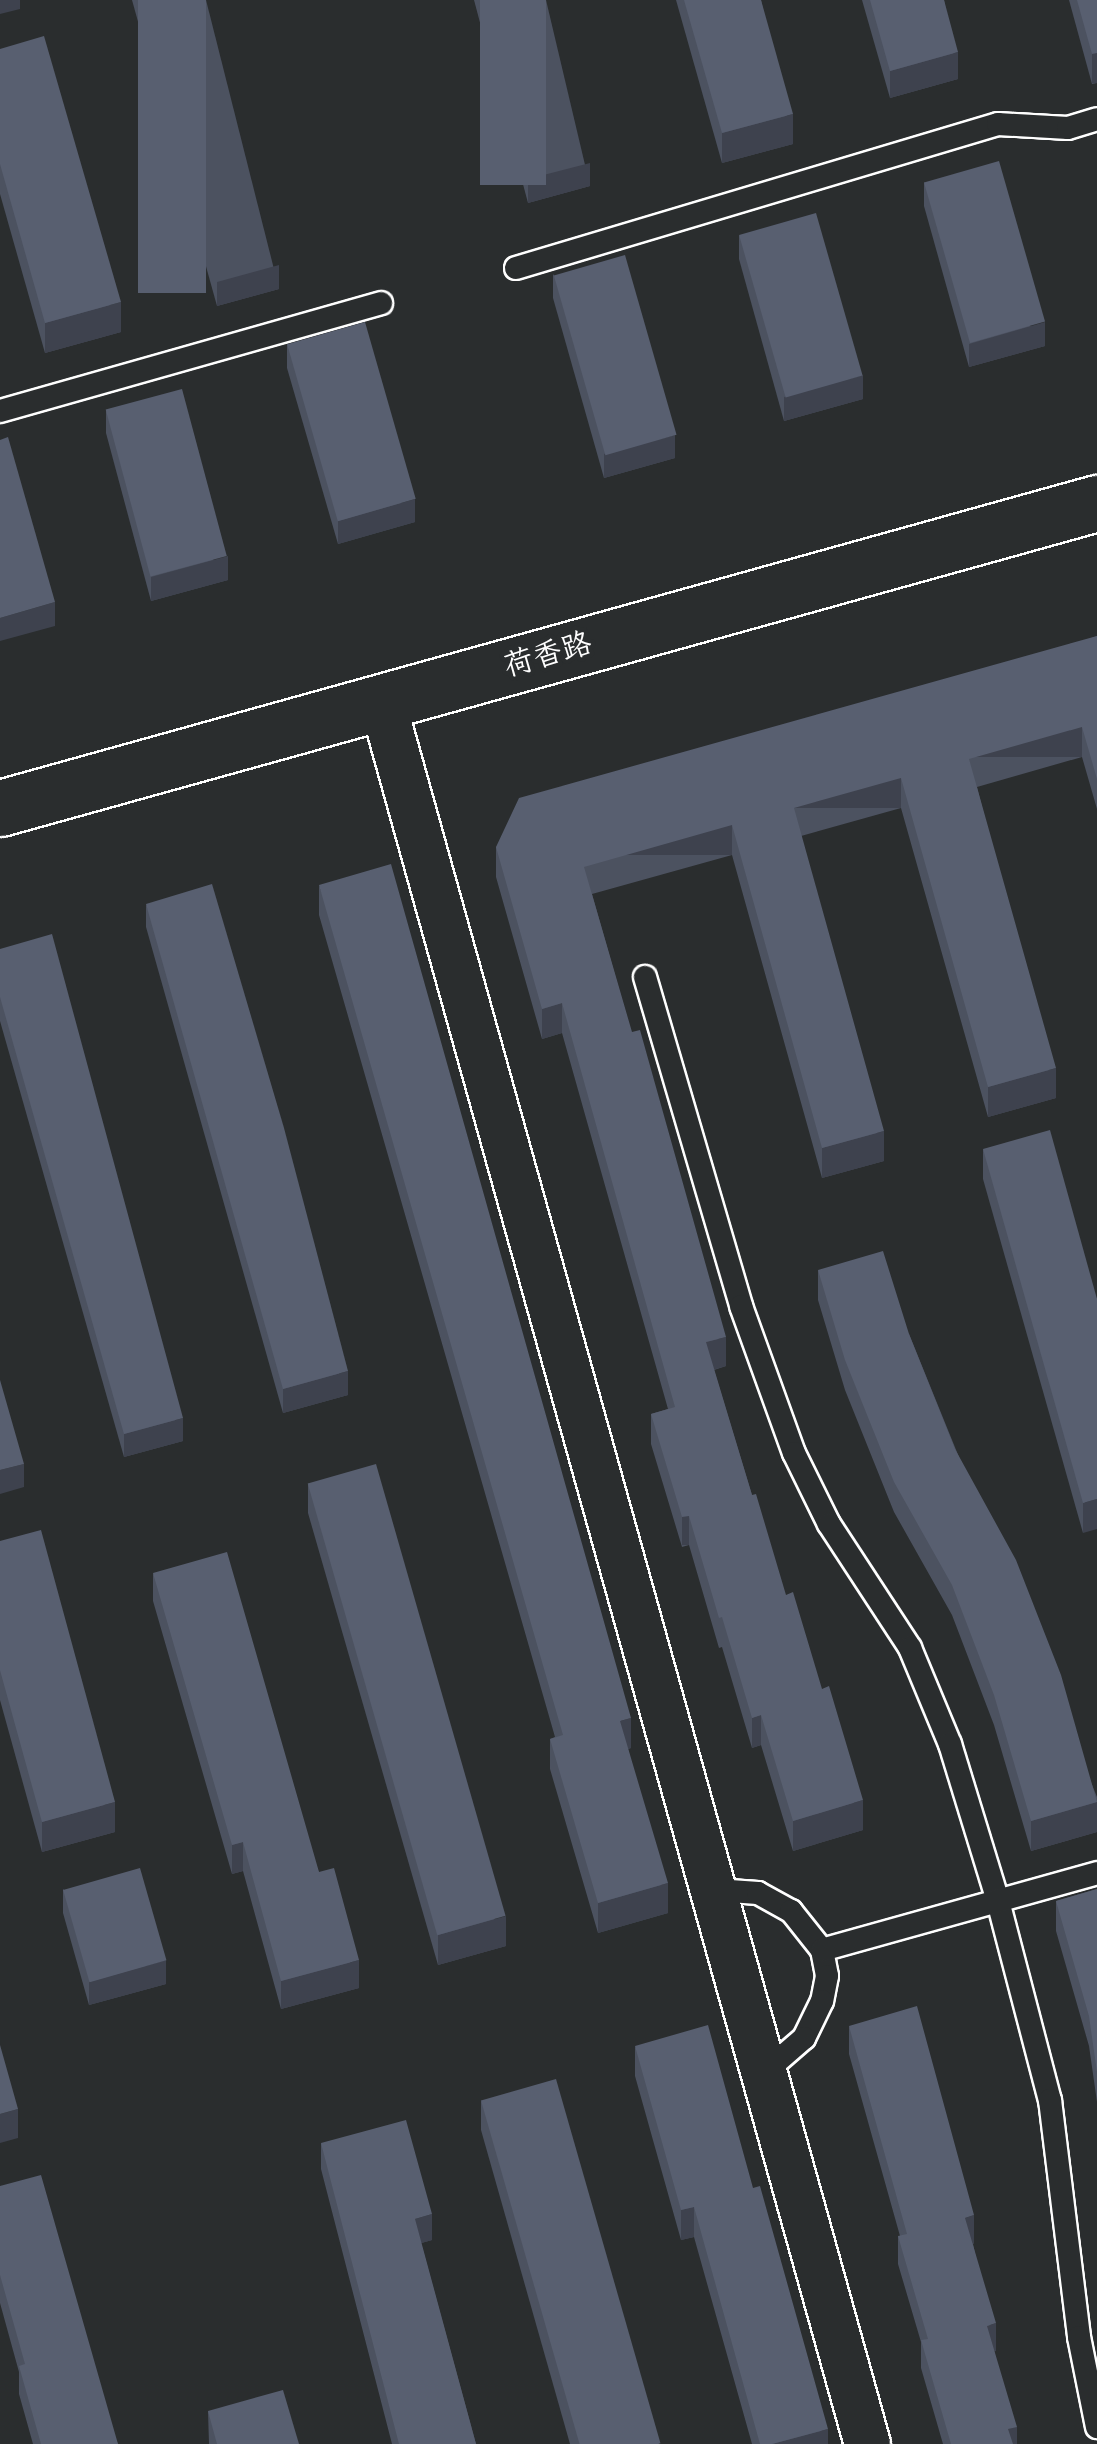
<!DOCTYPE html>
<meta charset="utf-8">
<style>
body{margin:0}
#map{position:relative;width:1097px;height:2444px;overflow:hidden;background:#2a2d2e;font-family:Kalam,"LXGW WenKai TC",sans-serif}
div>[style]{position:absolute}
.roads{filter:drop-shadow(2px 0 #fff) drop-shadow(-2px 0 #fff) drop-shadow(0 2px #fff) drop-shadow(0 -2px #fff)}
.service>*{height:22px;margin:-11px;padding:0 11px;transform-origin:11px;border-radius:11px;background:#2a2d2e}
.minor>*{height:45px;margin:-22.5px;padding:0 22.5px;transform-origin:22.5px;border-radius:22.5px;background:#2a2d2e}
.tertiary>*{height:55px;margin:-27.5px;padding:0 27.5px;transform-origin:27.5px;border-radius:27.5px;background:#2a2d2e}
.wall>*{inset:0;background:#4c5260}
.shaded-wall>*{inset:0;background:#3e424e;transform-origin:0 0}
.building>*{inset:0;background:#585f70;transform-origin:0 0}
span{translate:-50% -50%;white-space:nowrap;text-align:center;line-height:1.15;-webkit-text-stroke:9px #2a2d2e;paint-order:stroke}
.street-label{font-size:30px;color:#fff}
</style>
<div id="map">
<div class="roads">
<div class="service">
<div style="left:516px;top:268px;width:503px;rotate:-16.63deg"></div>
<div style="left:998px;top:124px;width:70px;rotate:3.3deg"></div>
<div style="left:1068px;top:128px;width:30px;rotate:-17deg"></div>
<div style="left:0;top:411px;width:396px;rotate:-15.8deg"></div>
<div style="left:645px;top:977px;width:343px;rotate:73.7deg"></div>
<div style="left:741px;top:1306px;width:156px;rotate:70.2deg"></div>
<div style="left:794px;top:1453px;width:79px;rotate:63.8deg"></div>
<div style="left:829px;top:1524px;width:148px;rotate:56.8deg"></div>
<div style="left:910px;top:1648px;width:104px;rotate:67.4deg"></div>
<div style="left:950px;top:1744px;width:164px;rotate:73deg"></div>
<div style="left:998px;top:1901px;width:206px;rotate:75.4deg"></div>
<div style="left:1050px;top:2100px;width:239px;rotate:83deg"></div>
<div style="left:1079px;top:2337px;width:92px;rotate:78.7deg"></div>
<div style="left:716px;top:1890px;width:42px;rotate:4.1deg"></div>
<div style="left:758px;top:1893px;width:38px;rotate:29deg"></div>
<div style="left:791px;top:1911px;width:50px;rotate:51.5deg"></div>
<div style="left:822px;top:1950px;width:26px;rotate:79deg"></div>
<div style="left:827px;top:1976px;width:25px;rotate:101deg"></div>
<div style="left:822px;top:2001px;width:41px;rotate:115.9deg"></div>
<div style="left:804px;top:2038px;width:49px;rotate:139.1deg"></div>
<div style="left:822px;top:1950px;width:286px;rotate:-15.6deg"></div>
</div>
<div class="minor">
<div style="left:382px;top:702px;width:1808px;rotate:74.44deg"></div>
</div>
<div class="tertiary">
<div style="left:0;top:808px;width:1139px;rotate:-15.54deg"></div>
</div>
</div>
<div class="wall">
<div style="clip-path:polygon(132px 0,206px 0,279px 289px,217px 306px)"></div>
<div style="clip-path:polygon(474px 0,546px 0,590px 186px,528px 203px)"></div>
<div style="clip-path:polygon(676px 0,761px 0,793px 144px,722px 163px)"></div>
<div style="clip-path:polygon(862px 0,944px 0,958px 79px,890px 98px)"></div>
<div style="clip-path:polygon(1069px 0,1097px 0,1097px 83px,1092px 84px)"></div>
<div style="clip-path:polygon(0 49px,121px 332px,45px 353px,0 194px)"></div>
<div style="clip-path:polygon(924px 182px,1045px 346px,969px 367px,924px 206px)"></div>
<div style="clip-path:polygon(739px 235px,863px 399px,784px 421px,739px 259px)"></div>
<div style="clip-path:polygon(553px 274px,675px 458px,604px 478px,553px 298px)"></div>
<div style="clip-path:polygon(287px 344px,415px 522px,338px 544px,287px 368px)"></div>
<div style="clip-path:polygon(106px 410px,228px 580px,151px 601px,106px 433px)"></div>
<div style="clip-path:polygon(1097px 636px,1097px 809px,1082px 757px,977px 787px,1056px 1098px,988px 1117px,901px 808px,801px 836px,884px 1161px,822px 1178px,732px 855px,592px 894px,726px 1366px,714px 1370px,752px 1495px,863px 1830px,793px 1851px,761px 1745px,752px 1748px,722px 1647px,719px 1648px,689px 1545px,682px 1547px,651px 1444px,651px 1414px,668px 1409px,562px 1033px,542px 1039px,496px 877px,496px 847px)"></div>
<div style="clip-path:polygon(319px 885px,631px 1748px,628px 1749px,668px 1913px,598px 1933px,550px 1769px,550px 1739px,555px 1737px,319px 915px)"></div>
<div style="clip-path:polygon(146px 904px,348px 1395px,283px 1413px,146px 927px)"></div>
<div style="clip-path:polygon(0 949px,183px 1441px,124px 1457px,0 1021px)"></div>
<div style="clip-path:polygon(983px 1149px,1097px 1299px,1083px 1533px,983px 1179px)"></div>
<div style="clip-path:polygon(818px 1270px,909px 1334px,1097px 1797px,1097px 1832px,1031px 1851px,994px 1725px,952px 1615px,894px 1512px,845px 1390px,818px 1300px)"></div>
<div style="clip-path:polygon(308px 1483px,506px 1946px,438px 1965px,308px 1513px)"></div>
<div style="clip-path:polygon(0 1541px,115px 1832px,42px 1852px,0 1700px)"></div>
<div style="clip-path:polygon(153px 1573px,319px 1872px,359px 1988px,281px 2009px,243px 1871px,232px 1874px,153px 1601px)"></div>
<div style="clip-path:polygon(63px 1889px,166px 1984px,89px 2005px,63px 1913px)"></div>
<div style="clip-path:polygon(1097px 1889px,1097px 2102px,1089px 2046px,1056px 1931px,1056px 1901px)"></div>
<div style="clip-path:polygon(849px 2026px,974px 2243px,973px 2244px,996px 2351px,994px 2351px,1017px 2444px,943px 2444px,921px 2368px,921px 2342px,898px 2264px,898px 2236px,900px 2236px,849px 2054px)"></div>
<div style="clip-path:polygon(635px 2046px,828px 2444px,752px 2444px,694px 2237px,681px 2240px,635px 2076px)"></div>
<div style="clip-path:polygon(481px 2100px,659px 2444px,570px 2444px,481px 2130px)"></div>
<div style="clip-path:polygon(321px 2143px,432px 2240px,421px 2243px,476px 2444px,392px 2444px,321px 2169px)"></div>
<div style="clip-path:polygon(0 2186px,118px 2444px,33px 2444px,19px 2394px,19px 2372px,0 2303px)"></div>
<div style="clip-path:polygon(208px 2411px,299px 2444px,209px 2444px)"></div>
</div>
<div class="shaded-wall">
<div style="clip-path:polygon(0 0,20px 0,20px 9px,0 14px)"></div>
<div style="clip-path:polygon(958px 52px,958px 79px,890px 98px,890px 71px)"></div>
<div style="left:1097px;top:53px;width:30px;height:5px;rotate:90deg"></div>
<div style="clip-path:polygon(793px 114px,793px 144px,722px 163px,722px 133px)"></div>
<div style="clip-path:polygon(590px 163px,590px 186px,528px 203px,528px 179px)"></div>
<div style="clip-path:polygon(279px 265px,279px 289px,217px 306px,217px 282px)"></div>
<div style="clip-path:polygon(121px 302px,121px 332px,45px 353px,45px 323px)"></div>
<div style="clip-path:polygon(1045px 322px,1045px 346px,969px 367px,969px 344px)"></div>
<div style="clip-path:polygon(863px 375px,863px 399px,784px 421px,784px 397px)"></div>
<div style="clip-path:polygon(675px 435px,675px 458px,604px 478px,604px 454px)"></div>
<div style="clip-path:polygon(415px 499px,415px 522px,338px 544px,338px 521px)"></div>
<div style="clip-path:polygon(228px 556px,228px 580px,151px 601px,151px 577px)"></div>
<div style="clip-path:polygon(55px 602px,55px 626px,0 641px,0 618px)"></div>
<div style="left:1082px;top:727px;width:30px;height:117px;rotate:90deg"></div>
<div style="left:901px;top:778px;width:30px;height:111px;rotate:90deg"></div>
<div style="left:732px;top:825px;width:30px;height:154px;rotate:90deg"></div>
<div style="clip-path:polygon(562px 1003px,562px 1033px,542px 1039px,542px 1009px)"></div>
<div style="clip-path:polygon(1056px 1068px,1056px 1098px,988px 1117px,988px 1087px)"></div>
<div style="clip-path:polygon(884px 1131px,884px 1161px,822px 1178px,822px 1148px)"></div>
<div style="clip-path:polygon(726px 1337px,726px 1366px,706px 1372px,706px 1342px)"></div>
<div style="clip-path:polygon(348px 1371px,348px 1395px,283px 1413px,283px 1389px)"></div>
<div style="clip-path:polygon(183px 1418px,183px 1441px,124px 1457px,124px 1434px)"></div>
<div style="clip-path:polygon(24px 1464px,24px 1487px,0 1494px,0 1470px)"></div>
<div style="clip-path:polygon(1097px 1499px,1097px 1529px,1083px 1533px,1083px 1503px)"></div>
<div style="left:689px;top:1516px;width:29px;height:7px;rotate:90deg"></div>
<div style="clip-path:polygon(761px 1715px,761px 1745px,752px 1748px,752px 1718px)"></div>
<div style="clip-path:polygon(631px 1718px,631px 1748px,620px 1751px,620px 1721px)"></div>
<div style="clip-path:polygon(863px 1800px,863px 1830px,793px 1851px,793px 1821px)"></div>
<div style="clip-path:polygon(115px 1802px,115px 1832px,42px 1852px,42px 1822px)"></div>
<div style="clip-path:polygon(1097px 1802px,1097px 1832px,1031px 1851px,1031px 1821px)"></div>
<div style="clip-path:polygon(243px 1842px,243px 1871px,232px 1874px,232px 1845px)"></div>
<div style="clip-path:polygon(668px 1883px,668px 1913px,598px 1933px,598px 1903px)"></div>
<div style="clip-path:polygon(506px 1916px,506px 1946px,438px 1965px,438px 1935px)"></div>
<div style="clip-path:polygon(166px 1960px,166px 1984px,89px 2005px,89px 1982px)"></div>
<div style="clip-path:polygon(359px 1960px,359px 1988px,281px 2009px,281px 1981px)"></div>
<div style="clip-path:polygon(18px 2109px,18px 2138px,0 2143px,0 2114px)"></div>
<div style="clip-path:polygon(694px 2207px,694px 2237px,681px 2240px,681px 2210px)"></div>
<div style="clip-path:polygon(432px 2214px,432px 2240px,415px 2245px,415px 2219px)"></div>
<div style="clip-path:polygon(974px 2215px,974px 2243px,965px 2246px,965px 2218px)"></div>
<div style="clip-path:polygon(996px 2323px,996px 2351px,987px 2354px,987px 2326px)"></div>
<div style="left:1017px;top:2427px;width:17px;height:9px;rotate:90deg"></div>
<div style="clip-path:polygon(828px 2429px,828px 2444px,772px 2444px)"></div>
</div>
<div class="building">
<div style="left:138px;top:0;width:68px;height:293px"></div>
<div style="left:480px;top:0;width:66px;height:185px"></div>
<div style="clip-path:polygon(684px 0,761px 0,793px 114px,722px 133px)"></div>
<div style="clip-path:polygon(870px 0,944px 0,958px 52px,890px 71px)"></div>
<div style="clip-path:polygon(1077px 0,1097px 0,1097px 53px,1092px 54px)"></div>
<div style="clip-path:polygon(44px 36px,121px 302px,45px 323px,0 164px,0 49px)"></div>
<div style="left:999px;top:161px;width:167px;height:78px;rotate:74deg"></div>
<div style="left:816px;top:213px;width:169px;height:80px;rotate:74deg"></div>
<div style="left:625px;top:255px;width:187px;height:74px;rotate:74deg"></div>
<div style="left:365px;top:322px;width:184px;height:81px;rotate:74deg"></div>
<div style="left:182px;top:389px;width:173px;height:79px;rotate:75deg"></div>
<div style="clip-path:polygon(8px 437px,55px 602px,0 618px,0 440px)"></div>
<div style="clip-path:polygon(1097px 636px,1097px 779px,1082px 727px,969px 759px,1056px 1068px,988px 1087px,901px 778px,794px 808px,884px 1131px,822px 1148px,732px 825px,584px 867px,632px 1032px,640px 1030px,726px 1337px,706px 1342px,752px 1495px,756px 1494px,786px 1595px,793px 1592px,822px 1689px,829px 1686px,863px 1800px,793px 1821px,761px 1715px,752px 1718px,722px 1617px,719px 1618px,689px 1516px,682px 1517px,651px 1414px,675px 1407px,562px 1003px,542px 1009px,496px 847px,519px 798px)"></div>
<div style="clip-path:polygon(391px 864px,631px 1718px,620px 1721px,668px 1883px,598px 1903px,550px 1739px,563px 1735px,319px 885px)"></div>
<div style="clip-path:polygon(212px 884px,284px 1128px,348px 1371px,283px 1389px,146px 904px)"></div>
<div style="clip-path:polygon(52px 934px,183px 1418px,124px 1434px,0 997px,0 949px)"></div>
<div style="clip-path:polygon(1050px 1130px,1097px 1299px,1097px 1499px,1083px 1503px,983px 1149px)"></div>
<div style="clip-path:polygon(883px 1251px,909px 1334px,955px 1449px,1016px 1560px,1061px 1675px,1097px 1802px,1031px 1821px,994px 1695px,952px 1585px,894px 1482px,845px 1360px,818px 1270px)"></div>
<div style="clip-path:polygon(0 1380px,24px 1464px,0 1470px)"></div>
<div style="left:376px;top:1464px;width:470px;height:71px;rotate:74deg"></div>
<div style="clip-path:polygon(41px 1530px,115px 1802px,42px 1822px,0 1670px,0 1541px)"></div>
<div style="clip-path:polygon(227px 1552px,319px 1872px,334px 1868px,359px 1960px,281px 1981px,243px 1842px,232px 1845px,153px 1573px)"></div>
<div style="left:140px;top:1868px;width:96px;height:80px;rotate:74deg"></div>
<div style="clip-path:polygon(1097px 1889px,1097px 2072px,1089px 2016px,1056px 1901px)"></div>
<div style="clip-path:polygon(917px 2006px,974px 2215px,965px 2218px,996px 2323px,987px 2326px,1017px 2427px,1008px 2429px,1013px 2444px,951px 2444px,921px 2340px,928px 2339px,898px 2236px,907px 2234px,849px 2026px)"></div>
<div style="clip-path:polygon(708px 2025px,753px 2188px,760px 2186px,828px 2429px,772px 2444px,760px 2444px,694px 2207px,681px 2210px,635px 2046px)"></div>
<div style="clip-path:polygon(0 2045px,18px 2109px,0 2114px)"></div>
<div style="left:556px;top:2079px;width:379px;height:78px;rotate:74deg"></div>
<div style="clip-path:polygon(406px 2120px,432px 2214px,415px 2219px,476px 2444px,399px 2444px,321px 2143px)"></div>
<div style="clip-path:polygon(41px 2175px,118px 2444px,41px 2444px,19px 2366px,25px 2364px,0 2275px,0 2186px)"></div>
<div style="clip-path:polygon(283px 2390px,299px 2444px,217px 2444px,208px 2411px)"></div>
</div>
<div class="street-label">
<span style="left:548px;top:656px;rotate:-16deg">荷香路</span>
</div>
</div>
